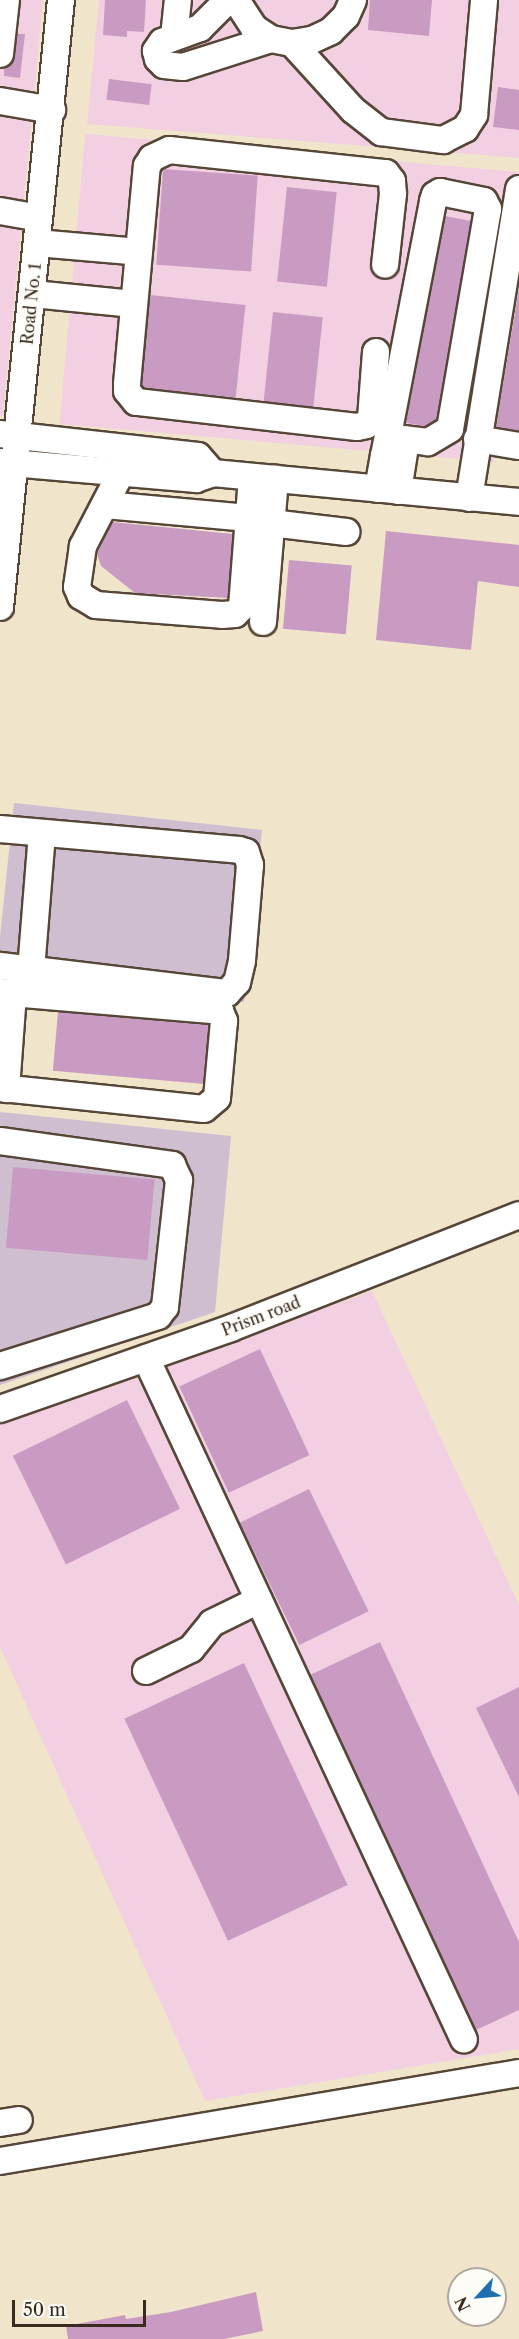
<!DOCTYPE html>
<style>
body{margin:0}
#map{position:relative;width:519px;height:2339px;overflow:hidden;background:#f0e5ca;font-family:"Libre Caslon Text",serif}
div>[style]{position:absolute}
.built>*{inset:0;background:#f2d0e2;transform-origin:0 0}
.industrial>*{inset:0;background:#cfbed0}
.building>*{inset:0;background:#ca9bc2;transform-origin:0 0}
.roads{filter:drop-shadow(2px 0 #564638) drop-shadow(-2px 0 #564638) drop-shadow(0 2px #564638) drop-shadow(0 -2px #564638)}
.minor>*{height:26px;margin:-13px;padding:0 13px;transform-origin:13px;border-radius:13px;background:#fff}
span{translate:-50% -50%;white-space:nowrap;text-align:center;line-height:1.15;-webkit-text-stroke:5px #fdfcf7;paint-order:stroke}
.street-label{font-size:16px;color:#3b2a1e}
.north{position:absolute;left:447px;top:2267px;width:60px;height:60px;box-sizing:border-box;background:#fdfcf7;border:2px solid #afa8a0;border-radius:50%;rotate:244deg;font-size:16px;font-weight:700;line-height:24px;text-align:center;color:#3b2a1e}
.north::after{content:'';display:block;margin:auto;width:21px;height:27px;background:#1f6fb2;clip-path:polygon(50% 0,100% 100%,50% 72%,0 100%)}
.scale{position:absolute;left:12px;top:2300px;width:134px;height:27px;box-sizing:border-box;border:3px solid #3b2a1e;border-top:0;padding-left:8px;font-size:18px;line-height:21px;white-space:nowrap;color:#3b2a1e;-webkit-text-stroke:4px #fdfcf7;paint-order:stroke}
</style>
<div id="map">
<div class="built">
<div style="clip-path:polygon(0 0,43px 0,3px 416px,0 415px)"></div>
<div style="clip-path:polygon(99px 0,519px 0,519px 158px,87px 124px)"></div>
<div style="left:85px;top:134px;width:436px;height:291px;rotate:5deg"></div>
<div style="clip-path:polygon(372px 1291px,519px 1605px,519px 2049px,205px 2101px,0 1647px,0 1425px)"></div>
</div>
<div class="industrial">
<div style="clip-path:polygon(14px 803px,262px 830px,244px 1002px,0 976px,0 937px)"></div>
<div style="clip-path:polygon(0 1112px,231px 1136px,215px 1312px,0 1385px)"></div>
</div>
<div class="building">
<div style="clip-path:polygon(105px 0,146px 0,144px 32px,127px 31px,127px 37px,103px 35px)"></div>
<div style="clip-path:polygon(370px 0,432px 0,429px 36px,368px 30px)"></div>
<div style="clip-path:polygon(17px 34px,25px 34px,20px 78px,4px 76px,4px 68px,15px 56px)"></div>
<div style="left:109px;top:79px;width:43px;height:21px;rotate:7deg"></div>
<div style="clip-path:polygon(498px 87px,519px 90px,519px 130px,493px 127px)"></div>
<div style="left:163px;top:169px;width:95px;height:96px;rotate:4deg"></div>
<div style="left:287px;top:187px;width:50px;height:95px;rotate:6deg"></div>
<div style="clip-path:polygon(445px 216px,471px 221px,436px 420px,425px 426px,406px 423px)"></div>
<div style="clip-path:polygon(519px 288px,519px 431px,496px 427px)"></div>
<div style="left:150px;top:295px;width:96px;height:93px;rotate:6deg"></div>
<div style="left:273px;top:312px;width:50px;height:90px;rotate:6deg"></div>
<div style="clip-path:polygon(112px 522px,233px 534px,228px 598px,135px 593px,101px 566px,97px 554px)"></div>
<div style="clip-path:polygon(386px 531px,519px 545px,519px 587px,478px 581px,471px 650px,376px 640px)"></div>
<div style="left:289px;top:560px;width:63px;height:69px;rotate:5deg"></div>
<div style="left:58px;top:1012px;width:152px;height:59px;rotate:5deg"></div>
<div style="left:13px;top:1167px;width:142px;height:81px;rotate:5deg"></div>
<div style="left:260px;top:1349px;width:117px;height:89px;rotate:65deg"></div>
<div style="left:127px;top:1400px;width:121px;height:127px;rotate:64deg"></div>
<div style="left:309px;top:1489px;width:136px;height:77px;rotate:64deg"></div>
<div style="clip-path:polygon(380px 1642px,519px 1942px,519px 2010px,476px 2030px,310px 1675px)"></div>
<div style="left:244px;top:1663px;width:245px;height:132px;rotate:65deg"></div>
<div style="clip-path:polygon(519px 1687px,519px 1797px,476px 1708px)"></div>
<div style="clip-path:polygon(256px 2292px,263px 2331px,224px 2339px,68px 2339px,66px 2326px,125px 2315px,126px 2319px,171px 2312px)"></div>
</div>
<div class="roads">
<div class="minor">
<div style="left:228px;top:0;width:40px;rotate:135deg"></div>
<div style="left:200px;top:28px;width:40px;rotate:159.8deg"></div>
<div style="left:162px;top:42px;width:11px;rotate:124deg"></div>
<div style="left:156px;top:51px;width:8px;rotate:76deg"></div>
<div style="left:158px;top:59px;width:8px;rotate:45deg"></div>
<div style="left:164px;top:65px;width:19px;rotate:6deg"></div>
<div style="left:183px;top:67px;width:92px;rotate:-17.7deg"></div>
<div style="left:236px;top:0;width:33px;rotate:57deg"></div>
<div style="left:254px;top:28px;width:20px;rotate:33deg"></div>
<div style="left:271px;top:39px;width:21px;rotate:11deg"></div>
<div style="left:292px;top:43px;width:20px;rotate:-9deg"></div>
<div style="left:312px;top:40px;width:21px;rotate:-25deg"></div>
<div style="left:331px;top:31px;width:21px;rotate:-45deg"></div>
<div style="left:346px;top:16px;width:17px;rotate:-66deg"></div>
<div style="left:174px;top:37px;width:37px;rotate:-84deg"></div>
<div style="left:292px;top:43px;width:91px;rotate:47.7deg"></div>
<div style="left:353px;top:110px;width:36px;rotate:38deg"></div>
<div style="left:381px;top:132px;width:63px;rotate:7.4deg"></div>
<div style="left:443px;top:140px;width:25px;rotate:-27deg"></div>
<div style="left:465px;top:129px;width:17px;rotate:-57deg"></div>
<div style="left:474px;top:115px;width:115px;rotate:-85deg"></div>
<div style="left:0;top:54px;width:54px;rotate:-83.7deg"></div>
<div style="left:0;top:101px;width:53px;rotate:9.8deg"></div>
<div style="left:0;top:211px;width:39px;rotate:10deg"></div>
<div style="left:37px;top:243px;width:102px;rotate:5deg"></div>
<div style="left:33px;top:294px;width:101px;rotate:5.7deg"></div>
<div style="left:376px;top:352px;width:66px;rotate:94.3deg"></div>
<div style="left:371px;top:418px;width:9px;rotate:126deg"></div>
<div style="left:366px;top:425px;width:9px;rotate:167deg"></div>
<div style="left:357px;top:427px;width:222px;rotate:-173.5deg"></div>
<div style="left:136px;top:402px;width:14px;rotate:-129deg"></div>
<div style="left:127px;top:391px;width:7px;rotate:-90deg"></div>
<div style="left:127px;top:384px;width:219px;rotate:-84.8deg"></div>
<div style="left:147px;top:166px;width:9px;rotate:-58deg"></div>
<div style="left:152px;top:158px;width:19px;rotate:-25deg"></div>
<div style="left:169px;top:150px;width:218px;rotate:6.1deg"></div>
<div style="left:386px;top:173px;width:10px;rotate:53deg"></div>
<div style="left:392px;top:181px;width:13px;rotate:86deg"></div>
<div style="left:393px;top:194px;width:71px;rotate:96.4deg"></div>
<div style="left:0;top:434px;width:199px;rotate:6.3deg"></div>
<div style="left:198px;top:456px;width:23px;rotate:49deg"></div>
<div style="left:477px;top:439px;width:43px;rotate:9.5deg"></div>
<div style="left:0;top:462px;width:197px;rotate:5deg"></div>
<div style="left:196px;top:479px;width:18px;rotate:-19deg"></div>
<div style="left:213px;top:473px;width:307px;rotate:5.4deg"></div>
<div style="left:122px;top:471px;width:85px;rotate:117.5deg"></div>
<div style="left:83px;top:546px;width:41px;rotate:98.3deg"></div>
<div style="left:77px;top:587px;width:10px;rotate:66deg"></div>
<div style="left:81px;top:596px;width:17px;rotate:31deg"></div>
<div style="left:96px;top:605px;width:126px;rotate:4.5deg"></div>
<div style="left:222px;top:615px;width:13px;rotate:-4deg"></div>
<div style="left:235px;top:614px;width:10px;rotate:-45deg"></div>
<div style="left:242px;top:607px;width:130px;rotate:-85.6deg"></div>
<div style="left:378px;top:489px;width:34px;rotate:-80deg"></div>
<div style="left:384px;top:456px;width:260px;rotate:-79.1deg"></div>
<div style="left:433px;top:201px;width:6px;rotate:-72deg"></div>
<div style="left:435px;top:195px;width:6px;rotate:-31deg"></div>
<div style="left:440px;top:192px;width:45px;rotate:11.6deg"></div>
<div style="left:484px;top:201px;width:9px;rotate:63deg"></div>
<div style="left:488px;top:209px;width:223px;rotate:99.8deg"></div>
<div style="left:450px;top:429px;width:26px;rotate:149deg"></div>
<div style="left:428px;top:442px;width:40px;rotate:-172.9deg"></div>
<div style="left:398px;top:491px;width:52px;rotate:-81.1deg"></div>
<div style="left:469px;top:498px;width:313px;rotate:-80.8deg"></div>
<div style="left:105px;top:505px;width:144px;rotate:5.2deg"></div>
<div style="left:271px;top:523px;width:76px;rotate:6.8deg"></div>
<div style="left:0;top:607px;width:610px;rotate:-84.26deg"></div>
<div style="left:263px;top:622px;width:144px;rotate:-85.2deg"></div>
<div style="left:0;top:829px;width:240px;rotate:5deg"></div>
<div style="left:239px;top:850px;width:7px;rotate:16deg"></div>
<div style="left:246px;top:852px;width:14px;rotate:73deg"></div>
<div style="left:250px;top:865px;width:96px;rotate:94.8deg"></div>
<div style="left:242px;top:961px;width:22px;rotate:103deg"></div>
<div style="left:237px;top:982px;width:15px;rotate:132deg"></div>
<div style="left:227px;top:993px;width:229px;rotate:-173.2deg"></div>
<div style="left:31px;top:970px;width:137px;rotate:-85.4deg"></div>
<div style="left:0;top:992px;width:221px;rotate:4.9deg"></div>
<div style="left:220px;top:1011px;width:11px;rotate:68deg"></div>
<div style="left:224px;top:1021px;width:77px;rotate:95.2deg"></div>
<div style="left:217px;top:1098px;width:17px;rotate:140deg"></div>
<div style="left:204px;top:1109px;width:205px;rotate:-174.1deg"></div>
<div style="left:6px;top:1089px;width:96px;rotate:-85.8deg"></div>
<div style="left:0;top:1141px;width:174px;rotate:7.9deg"></div>
<div style="left:172px;top:1165px;width:17px;rotate:65deg"></div>
<div style="left:179px;top:1180px;width:128px;rotate:96.3deg"></div>
<div style="left:165px;top:1307px;width:11px;rotate:128deg"></div>
<div style="left:158px;top:1316px;width:166px;rotate:162.4deg"></div>
<div style="left:146px;top:1358px;width:752px;rotate:65deg"></div>
<div style="left:0;top:1409px;width:245px;rotate:-19.3deg"></div>
<div style="left:231px;top:1328px;width:309px;rotate:-21.4deg"></div>
<div style="left:146px;top:1671px;width:50px;rotate:-26.1deg"></div>
<div style="left:191px;top:1649px;width:33px;rotate:-51deg"></div>
<div style="left:212px;top:1623px;width:52px;rotate:-26.1deg"></div>
<div style="left:0;top:2123px;width:19px;rotate:-9deg"></div>
<div style="left:0;top:2161px;width:526px;rotate:-9.62deg"></div>
</div>
</div>
<div class="street-label">
<span style="left:31px;top:304px;rotate:-84deg">Road No. 1</span>
<span style="left:261px;top:1316px;rotate:-21deg">Prism road</span>
</div>
<div class="north">N</div>
<div class="scale">50 m</div>
</div>
